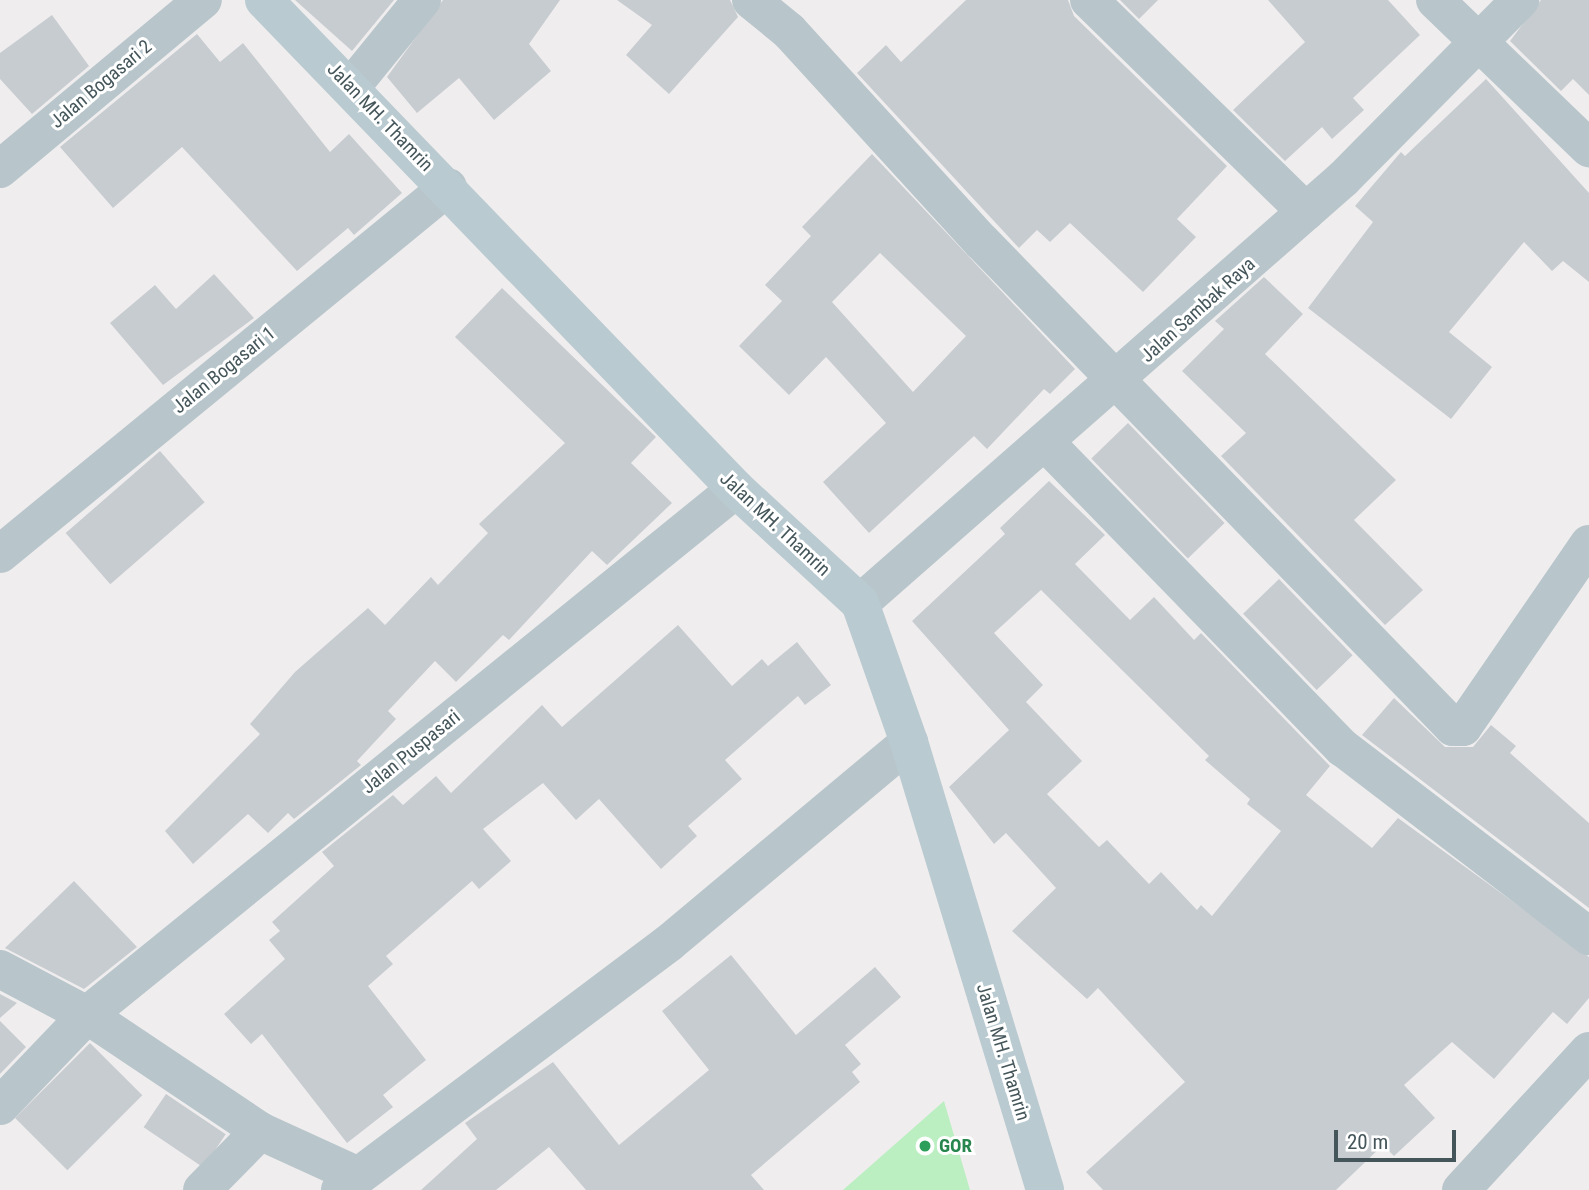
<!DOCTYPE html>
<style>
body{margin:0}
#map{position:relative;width:1589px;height:1190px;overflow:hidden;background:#f0edee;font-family:"Roboto Condensed",sans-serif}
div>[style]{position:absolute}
.green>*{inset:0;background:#bbefc1}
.building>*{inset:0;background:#c7ccd0;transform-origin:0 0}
.street>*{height:38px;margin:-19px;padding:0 19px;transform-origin:19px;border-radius:19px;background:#b8c6cb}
.secondary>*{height:38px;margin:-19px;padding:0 19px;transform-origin:19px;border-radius:19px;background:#b9cad0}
.dots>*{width:19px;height:19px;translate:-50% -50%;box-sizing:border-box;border:4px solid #fff;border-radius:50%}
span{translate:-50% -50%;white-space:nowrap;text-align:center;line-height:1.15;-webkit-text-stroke:6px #fff;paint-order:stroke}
.street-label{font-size:19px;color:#45565b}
.leisure-label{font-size:19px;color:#27864d;font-weight:700}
.left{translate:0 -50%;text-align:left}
.scale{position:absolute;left:1334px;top:1130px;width:122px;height:32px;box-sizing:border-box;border:4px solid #45565b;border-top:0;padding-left:9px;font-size:21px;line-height:24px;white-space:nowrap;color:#45565b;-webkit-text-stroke:5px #fff;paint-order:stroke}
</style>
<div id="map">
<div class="green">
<div style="clip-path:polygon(944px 1101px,970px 1190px,843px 1190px)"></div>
</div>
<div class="building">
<div style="clip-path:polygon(295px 0,394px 0,352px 51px)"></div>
<div style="clip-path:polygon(443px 0,560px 0,529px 44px,551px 71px,494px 120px,459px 78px,417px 113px,387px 77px)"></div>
<div style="clip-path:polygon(617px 0,730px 0,738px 17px,669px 94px,626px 55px,652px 25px)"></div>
<div style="clip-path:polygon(966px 0,1068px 0,1074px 16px,1227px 166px,1177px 219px,1196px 237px,1143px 292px,1070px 223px,1050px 242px,1037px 230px,1019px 248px,857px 73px,886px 45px,901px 62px)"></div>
<div style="clip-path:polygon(1120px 0,1158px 0,1139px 19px)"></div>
<div style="clip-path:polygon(1268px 0,1388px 0,1420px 35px,1353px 98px,1364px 110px,1332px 139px,1322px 127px,1285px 161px,1233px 110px,1305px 42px)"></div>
<div style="clip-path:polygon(1541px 0,1589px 0,1589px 95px,1573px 79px,1561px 91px,1510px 41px)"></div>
<div style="clip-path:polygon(52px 15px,89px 66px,32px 114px,0 79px,0 53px)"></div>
<div style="clip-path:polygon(197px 34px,220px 62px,243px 43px,330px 152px,349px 134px,402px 193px,354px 235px,348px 228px,297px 271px,182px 147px,113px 208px,60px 147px)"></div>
<div style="clip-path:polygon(1486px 79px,1589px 193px,1589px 282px,1563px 261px,1552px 271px,1524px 242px,1449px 332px,1492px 367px,1451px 419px,1308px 308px,1373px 222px,1355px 206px,1401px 152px,1405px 156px)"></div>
<div style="clip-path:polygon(evenodd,872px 154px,1075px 369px,1050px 394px,1044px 389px,987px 449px,974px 436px,869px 533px,823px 482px,886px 423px,826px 357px,789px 395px,739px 346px,782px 301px,765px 285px,811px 236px,802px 227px,872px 154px,880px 253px,966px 336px,913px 392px,832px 302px,880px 253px)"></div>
<div style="clip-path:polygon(214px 274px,254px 318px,163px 385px,110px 323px,155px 285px,176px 309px)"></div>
<div style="clip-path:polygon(1264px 277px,1303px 314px,1265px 354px,1396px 480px,1354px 520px,1423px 590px,1385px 625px,1221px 456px,1246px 433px,1182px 371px,1224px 329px,1215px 321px)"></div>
<div style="clip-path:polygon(502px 288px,656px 437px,631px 463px,672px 503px,607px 565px,592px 551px,509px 640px,503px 635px,456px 682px,435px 661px,388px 711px,396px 719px,357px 761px,361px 765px,294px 819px,288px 813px,268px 833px,248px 814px,193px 864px,165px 831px,260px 734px,250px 724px,295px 672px,368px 608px,385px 625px,431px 577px,438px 585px,488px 533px,479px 524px,565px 443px,455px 337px)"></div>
<div style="left:1128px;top:423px;width:139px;height:51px;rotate:46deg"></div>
<div style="left:160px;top:451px;width:68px;height:125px;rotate:49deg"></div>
<div style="clip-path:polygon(evenodd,1049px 481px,1105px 535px,1075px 564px,1130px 620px,1154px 597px,1194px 640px,1201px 633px,1330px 766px,1306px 795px,1372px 848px,1398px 818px,1589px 957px,1589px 998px,1567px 1024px,1553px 1012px,1494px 1079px,1452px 1042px,1404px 1085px,1435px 1118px,1394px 1156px,1383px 1145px,1336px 1190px,1103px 1190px,1086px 1172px,1185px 1082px,1098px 988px,1087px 999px,1012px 931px,1056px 888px,1006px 833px,994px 844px,949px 787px,1009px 730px,912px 621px,1005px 534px,1000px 528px,1049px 481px,1041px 590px,1209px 756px,1205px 760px,1250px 799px,1247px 804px,1281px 831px,1212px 916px,1201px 905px,1197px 910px,1161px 872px,1149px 884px,1107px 840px,1099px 847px,1047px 794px,1082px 761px,1026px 702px,1043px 685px,994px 633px,1041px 590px)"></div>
<div style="left:1279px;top:579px;width:106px;height:50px;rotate:46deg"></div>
<div style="clip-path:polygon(678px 625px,732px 686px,762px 659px,768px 666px,797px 642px,831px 685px,805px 705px,798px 696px,725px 760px,742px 779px,688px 826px,697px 836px,661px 869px,599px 799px,576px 820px,543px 783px,483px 829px,511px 861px,479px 889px,472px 881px,386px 956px,393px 964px,368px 986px,426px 1060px,383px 1095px,393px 1107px,347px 1143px,262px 1034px,251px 1044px,224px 1014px,285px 959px,269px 940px,280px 931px,272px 922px,334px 866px,322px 852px,393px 795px,403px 805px,436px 776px,451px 793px,542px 705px,562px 727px)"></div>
<div style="clip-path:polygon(1394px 698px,1445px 747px,1473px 747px,1491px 725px,1516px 746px,1510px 753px,1589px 823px,1589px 908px,1362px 735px)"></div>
<div style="clip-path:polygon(74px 881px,137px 947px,84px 989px,5px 948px)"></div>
<div style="clip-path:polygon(731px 955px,796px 1035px,875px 967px,901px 997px,845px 1045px,861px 1064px,852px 1072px,860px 1082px,751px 1175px,764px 1190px,586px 1190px,549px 1147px,496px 1190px,421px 1190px,477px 1139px,465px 1123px,553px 1062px,619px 1145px,709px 1070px,662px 1011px)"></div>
<div style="clip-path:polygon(0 994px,17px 1003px,0 1018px)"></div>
<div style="clip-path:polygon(0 1021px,26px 1047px,0 1074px)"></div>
<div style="left:90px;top:1043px;width:74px;height:106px;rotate:45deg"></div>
<div style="left:166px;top:1094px;width:72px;height:40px;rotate:34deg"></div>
</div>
<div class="street">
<div style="left:751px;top:0;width:49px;rotate:39.2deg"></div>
<div style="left:789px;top:31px;width:286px;rotate:47.6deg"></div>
<div style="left:982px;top:242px;width:676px;rotate:45.84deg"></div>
<div style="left:1453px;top:727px;width:10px"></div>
<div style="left:1463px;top:727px;width:222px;rotate:-55.5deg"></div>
<div style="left:1089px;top:0;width:303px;rotate:44.3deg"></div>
<div style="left:1435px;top:0;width:214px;rotate:43.9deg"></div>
<div style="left:352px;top:86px;width:111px;rotate:-50.9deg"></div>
<div style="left:0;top:169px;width:264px;rotate:-39.8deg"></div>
<div style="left:1046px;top:443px;width:426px;rotate:45.8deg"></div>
<div style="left:1343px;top:748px;width:310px;rotate:37.4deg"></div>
<div style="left:0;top:554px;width:579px;rotate:-39.32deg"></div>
<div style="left:860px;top:603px;width:643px;rotate:-41.28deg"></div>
<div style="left:1343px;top:179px;width:252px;rotate:-45.3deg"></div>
<div style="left:0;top:969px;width:98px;rotate:27.9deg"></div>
<div style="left:87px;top:1015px;width:208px;rotate:33.8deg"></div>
<div style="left:260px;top:1131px;width:103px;rotate:24.6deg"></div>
<div style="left:0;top:1106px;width:126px;rotate:-46.3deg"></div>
<div style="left:87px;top:1015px;width:835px;rotate:-39.02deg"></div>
<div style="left:202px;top:1190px;width:83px;rotate:-45.5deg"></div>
<div style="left:340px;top:1190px;width:411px;rotate:-36.9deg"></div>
<div style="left:669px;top:943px;width:313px;rotate:-39.9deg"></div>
<div style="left:1461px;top:1190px;width:189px;rotate:-47.4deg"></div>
</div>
<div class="secondary">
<div style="left:264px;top:0;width:680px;rotate:46.01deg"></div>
<div style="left:736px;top:489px;width:168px;rotate:42.6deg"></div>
<div style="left:860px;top:603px;width:147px;rotate:70.6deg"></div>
<div style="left:909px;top:742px;width:468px;rotate:73.1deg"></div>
</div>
<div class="dots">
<div style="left:925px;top:1146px;background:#2e9e5b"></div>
</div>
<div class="street-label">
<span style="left:101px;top:84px;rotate:-40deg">Jalan Bogasari 2</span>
<span style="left:380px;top:117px;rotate:46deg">Jalan MH. Thamrin</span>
<span style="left:1198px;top:310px;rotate:-42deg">Jalan Sambak Raya</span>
<span style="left:224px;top:370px;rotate:-39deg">Jalan Bogasari 1</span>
<span style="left:775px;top:524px;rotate:43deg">Jalan MH. Thamrin</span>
<span style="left:411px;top:752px;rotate:-39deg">Jalan Puspasari</span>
<span style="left:1003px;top:1052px;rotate:73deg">Jalan MH. Thamrin</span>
</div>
<div class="leisure-label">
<span class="left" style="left:939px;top:1146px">GOR</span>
</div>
<div class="scale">20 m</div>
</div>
